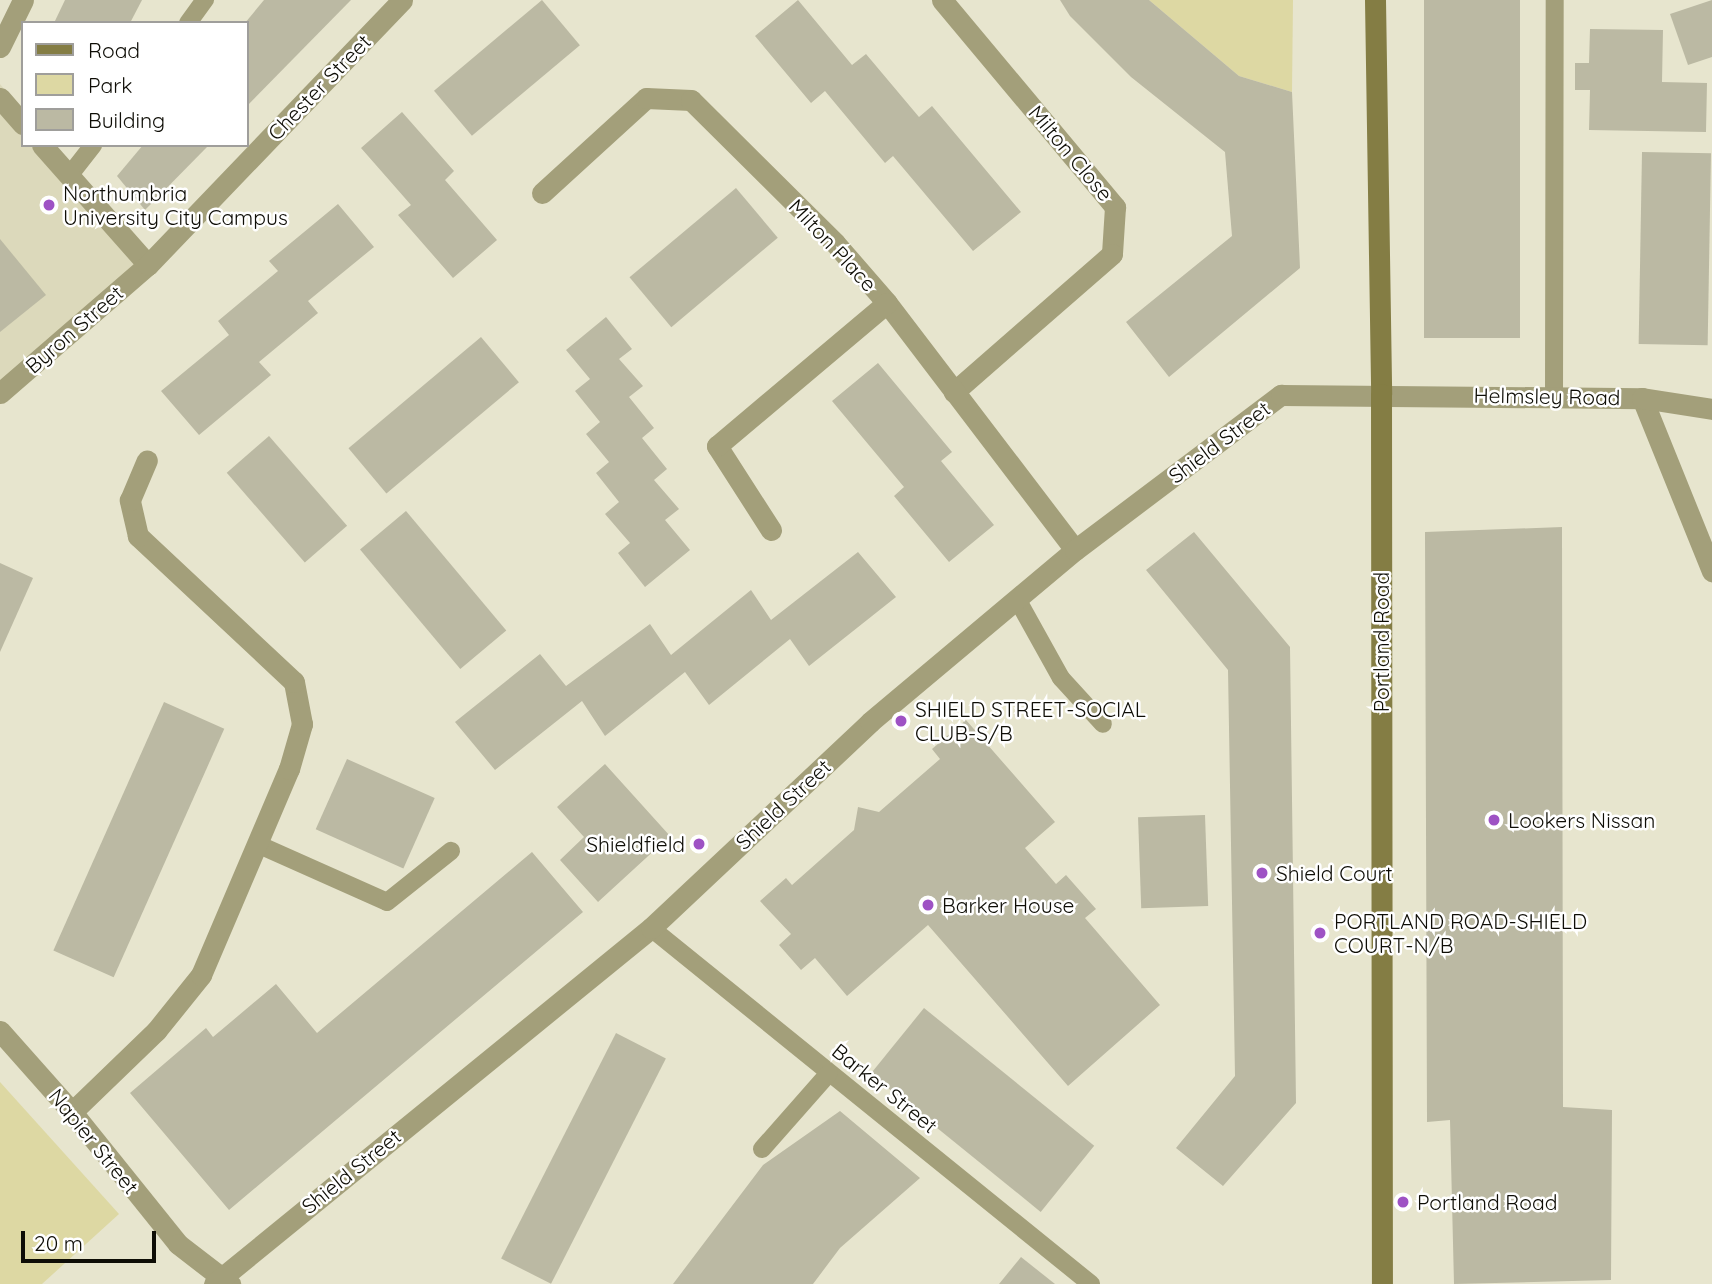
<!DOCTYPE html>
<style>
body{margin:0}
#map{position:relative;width:1712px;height:1284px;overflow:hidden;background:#e7e5ce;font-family:Quicksand,sans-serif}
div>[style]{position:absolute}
.built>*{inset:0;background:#dcd9bb}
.green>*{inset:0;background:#ddd8a3}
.building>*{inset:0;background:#bbb9a3;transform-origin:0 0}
.service>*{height:18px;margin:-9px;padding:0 9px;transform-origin:9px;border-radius:9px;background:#a39f7a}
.minor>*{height:21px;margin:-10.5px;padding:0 10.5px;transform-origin:10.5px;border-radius:10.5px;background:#a39f7a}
.secondary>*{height:21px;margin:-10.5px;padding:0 10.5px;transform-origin:10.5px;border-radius:10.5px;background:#847d44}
.dots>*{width:19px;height:19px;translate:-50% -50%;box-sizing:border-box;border:4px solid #fff;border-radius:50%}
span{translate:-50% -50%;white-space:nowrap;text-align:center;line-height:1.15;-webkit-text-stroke:5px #fff;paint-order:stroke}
.street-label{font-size:21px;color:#0e0d06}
.poi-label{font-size:21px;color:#0e0d06}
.left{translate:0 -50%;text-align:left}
.right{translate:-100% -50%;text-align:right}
.legend{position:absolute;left:21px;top:21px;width:228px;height:126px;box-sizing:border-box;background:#fff;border:2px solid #9f9e9b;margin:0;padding:9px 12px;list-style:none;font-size:21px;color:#0e0d06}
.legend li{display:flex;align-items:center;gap:14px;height:35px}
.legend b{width:35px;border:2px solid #9f9e9b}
.scale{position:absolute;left:21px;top:1231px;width:135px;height:32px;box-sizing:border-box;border:4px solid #0e0d06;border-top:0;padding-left:9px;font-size:21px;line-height:24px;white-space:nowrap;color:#0e0d06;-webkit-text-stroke:5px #fff;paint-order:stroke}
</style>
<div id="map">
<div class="built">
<div style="clip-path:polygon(0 84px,23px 112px,23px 145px,50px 145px,148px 265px,0 393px)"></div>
</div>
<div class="green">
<div style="clip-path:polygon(1149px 0,1293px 0,1292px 92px,1239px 76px)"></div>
<div style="clip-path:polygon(0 1082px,119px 1214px,42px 1284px,0 1284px)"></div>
</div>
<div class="building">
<div style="clip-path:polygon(65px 0,142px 0,130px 23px,54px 23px)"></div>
<div style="clip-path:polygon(264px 0,351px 0,247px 106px,245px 23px)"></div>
<div style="left:542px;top:0;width:59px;height:141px;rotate:50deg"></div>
<div style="clip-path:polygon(798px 0,852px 65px,866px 54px,919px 117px,932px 106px,1021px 212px,973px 251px,893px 156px,885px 163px,825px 91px,811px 103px,755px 36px)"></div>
<div style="clip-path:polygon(1060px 0,1149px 0,1239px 76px,1292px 92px,1300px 268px,1169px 377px,1126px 322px,1232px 236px,1225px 152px,1131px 77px,1070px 16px)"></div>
<div style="left:1424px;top:0;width:96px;height:338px"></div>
<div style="clip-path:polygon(1712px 0,1712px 57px,1688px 65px,1670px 14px)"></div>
<div style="clip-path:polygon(1590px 29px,1663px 30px,1662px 82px,1707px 83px,1706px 132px,1589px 130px,1590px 90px,1575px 90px,1575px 63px,1589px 63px)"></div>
<div style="clip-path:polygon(402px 112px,454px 171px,445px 180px,497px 240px,453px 278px,398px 215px,411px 205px,361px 148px)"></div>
<div style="clip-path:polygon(143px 145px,209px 145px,145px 210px,117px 176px)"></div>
<div style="left:1642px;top:152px;width:69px;height:192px;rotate:1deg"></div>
<div style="left:736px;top:188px;width:65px;height:139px;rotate:50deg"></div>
<div style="clip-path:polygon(338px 204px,374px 247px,308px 301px,318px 313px,259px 362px,271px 375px,199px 435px,161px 391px,229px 335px,218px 321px,278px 271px,269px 261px)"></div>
<div style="clip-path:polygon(0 239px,46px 295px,0 332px)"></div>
<div style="clip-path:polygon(606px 317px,632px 349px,619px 359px,643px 386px,629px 397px,654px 428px,642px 438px,667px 469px,654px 480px,679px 509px,665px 520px,690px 550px,645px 587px,618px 553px,630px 543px,605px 514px,619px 502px,596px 473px,609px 462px,586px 434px,600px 422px,575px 391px,590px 379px,566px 350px)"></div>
<div style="left:481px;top:337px;width:59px;height:173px;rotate:50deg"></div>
<div style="clip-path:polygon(878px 363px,952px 452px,941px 461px,994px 525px,949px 562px,894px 496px,904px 487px,832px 401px)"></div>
<div style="left:269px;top:436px;width:119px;height:56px;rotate:49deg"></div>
<div style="left:406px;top:511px;width:156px;height:60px;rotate:50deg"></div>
<div style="clip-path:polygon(1562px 527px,1563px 1107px,1612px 1110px,1611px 1280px,1454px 1284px,1450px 1120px,1427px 1122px,1425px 532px)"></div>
<div style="clip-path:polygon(1194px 532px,1290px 647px,1296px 1103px,1223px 1186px,1176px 1148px,1235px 1076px,1228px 670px,1146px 570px)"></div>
<div style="clip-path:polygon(858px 552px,896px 597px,809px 666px,790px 639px,709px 705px,685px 672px,605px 736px,582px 701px,495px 770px,455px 722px,540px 654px,566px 686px,650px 624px,671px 655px,751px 590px,771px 620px)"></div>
<div style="clip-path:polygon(0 563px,33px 578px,0 652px)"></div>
<div style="left:164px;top:702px;width:66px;height:272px;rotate:24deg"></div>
<div style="clip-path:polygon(966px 720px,1055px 822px,1025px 848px,1056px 884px,1066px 875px,1096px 909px,1085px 918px,1160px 1005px,1068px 1086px,928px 925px,847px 996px,815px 958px,801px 970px,779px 945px,791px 934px,760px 901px,786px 878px,792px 885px,854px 830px,858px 807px,879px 812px,940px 759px,932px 749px)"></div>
<div style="left:347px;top:759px;width:96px;height:77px;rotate:24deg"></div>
<div style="clip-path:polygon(605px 764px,670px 836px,598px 902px,560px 860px,584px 837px,557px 807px)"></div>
<div style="left:1205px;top:815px;width:91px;height:67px;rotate:88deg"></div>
<div style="clip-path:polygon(532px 852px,583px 912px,229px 1210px,130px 1093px,206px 1028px,213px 1037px,276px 984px,317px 1033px)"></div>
<div style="left:924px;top:1008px;width:219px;height:85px;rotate:39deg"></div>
<div style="left:616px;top:1033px;width:56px;height:253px;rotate:27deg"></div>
<div style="clip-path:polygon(840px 1111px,920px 1178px,840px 1248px,813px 1284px,673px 1284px,763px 1165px)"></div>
<div style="clip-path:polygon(1021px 1257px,1055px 1284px,999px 1284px)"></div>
</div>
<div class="service">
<div style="left:188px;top:23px;width:29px;rotate:-54deg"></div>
<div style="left:69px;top:176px;width:39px;rotate:-52deg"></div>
<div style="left:1554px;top:396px;width:396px;rotate:-89.9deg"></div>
<div style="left:1017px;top:599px;width:90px;rotate:60.9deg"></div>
<div style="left:1061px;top:678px;width:62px;rotate:47.6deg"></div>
<div style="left:257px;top:844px;width:142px;rotate:24deg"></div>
<div style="left:387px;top:902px;width:82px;rotate:-38.6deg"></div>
<div style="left:651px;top:928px;width:566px;rotate:38.98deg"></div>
<div style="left:762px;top:1149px;width:101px;rotate:-48.6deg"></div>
</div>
<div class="minor">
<div style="left:942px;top:0;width:270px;rotate:50.1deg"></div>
<div style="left:1115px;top:207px;width:47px;rotate:93.7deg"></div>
<div style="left:1112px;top:254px;width:210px;rotate:138.9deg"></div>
<div style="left:0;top:47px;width:52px;rotate:-63.9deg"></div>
<div style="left:0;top:98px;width:35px;rotate:49deg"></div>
<div style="left:42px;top:145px;width:160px;rotate:48.5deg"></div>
<div style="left:542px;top:193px;width:141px;rotate:-42.4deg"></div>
<div style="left:646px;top:98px;width:45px;rotate:2.5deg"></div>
<div style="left:691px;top:100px;width:203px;rotate:44.8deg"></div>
<div style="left:835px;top:243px;width:79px;rotate:49.1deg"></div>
<div style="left:887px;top:303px;width:310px;rotate:52.7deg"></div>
<div style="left:0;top:393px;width:196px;rotate:-40.9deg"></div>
<div style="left:148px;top:265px;width:367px;rotate:-46.2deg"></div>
<div style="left:1642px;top:398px;width:187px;rotate:68deg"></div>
<div style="left:771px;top:530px;width:100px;rotate:-122.7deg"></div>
<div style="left:717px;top:446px;width:222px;rotate:-40.1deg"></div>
<div style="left:0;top:1031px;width:108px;rotate:48.4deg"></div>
<div style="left:72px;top:1112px;width:169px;rotate:51.2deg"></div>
<div style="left:178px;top:1244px;width:66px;rotate:37.6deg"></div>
<div style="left:72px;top:1112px;width:117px;rotate:-44deg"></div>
<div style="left:156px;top:1031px;width:72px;rotate:-51.2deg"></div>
<div style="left:201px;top:975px;width:224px;rotate:-66.9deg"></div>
<div style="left:289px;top:769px;width:47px;rotate:-73.9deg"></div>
<div style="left:302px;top:724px;width:43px;rotate:-100.8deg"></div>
<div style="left:294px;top:682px;width:214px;rotate:-136.9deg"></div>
<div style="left:138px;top:536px;width:37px;rotate:-103deg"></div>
<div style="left:130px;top:500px;width:43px;rotate:-67deg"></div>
<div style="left:214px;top:1284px;width:564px;rotate:-39.17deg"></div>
<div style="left:651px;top:928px;width:301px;rotate:-43.2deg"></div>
<div style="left:870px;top:722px;width:268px;rotate:-40deg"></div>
<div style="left:1075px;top:550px;width:258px;rotate:-37deg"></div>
<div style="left:1281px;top:395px;width:361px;rotate:0.5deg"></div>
<div style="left:1642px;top:398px;width:71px;rotate:8.9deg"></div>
</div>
<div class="secondary">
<div style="left:1375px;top:0;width:394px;rotate:89.1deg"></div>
<div style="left:1381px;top:394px;width:890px;rotate:89.94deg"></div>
</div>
<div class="dots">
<div style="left:49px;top:205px;background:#9e52c4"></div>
<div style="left:901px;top:721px;background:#9e52c4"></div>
<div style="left:1494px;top:820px;background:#9e52c4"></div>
<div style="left:699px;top:844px;background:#9e52c4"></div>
<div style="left:1262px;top:873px;background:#9e52c4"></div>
<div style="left:928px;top:905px;background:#9e52c4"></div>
<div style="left:1320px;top:933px;background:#9e52c4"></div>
<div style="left:1403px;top:1202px;background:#9e52c4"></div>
</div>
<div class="street-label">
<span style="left:319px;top:87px;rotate:-46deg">Chester Street</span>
<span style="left:1071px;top:153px;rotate:50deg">Milton Close</span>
<span style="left:833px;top:245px;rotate:47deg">Milton Place</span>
<span style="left:74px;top:329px;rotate:-41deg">Byron Street</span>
<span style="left:1547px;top:396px;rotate:1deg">Helmsley Road</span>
<span style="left:1219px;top:442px;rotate:-37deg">Shield Street</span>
<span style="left:1381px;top:642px;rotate:-90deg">Portland Road</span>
<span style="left:783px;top:804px;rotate:-43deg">Shield Street</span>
<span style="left:885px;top:1088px;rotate:39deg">Barker Street</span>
<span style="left:94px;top:1141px;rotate:51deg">Napier Street</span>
<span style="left:351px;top:1171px;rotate:-39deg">Shield Street</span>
</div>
<div class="poi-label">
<span class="left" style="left:63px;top:205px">Northumbria<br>University City Campus</span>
<span class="left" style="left:915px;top:721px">SHIELD STREET-SOCIAL<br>CLUB-S/B</span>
<span class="left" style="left:1508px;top:820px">Lookers Nissan</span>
<span class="right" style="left:685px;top:844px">Shieldfield</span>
<span class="left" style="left:1276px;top:873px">Shield Court</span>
<span class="left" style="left:942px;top:905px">Barker House</span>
<span class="left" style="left:1334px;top:933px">PORTLAND ROAD-SHIELD<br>COURT-N/B</span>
<span class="left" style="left:1417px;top:1202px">Portland Road</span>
</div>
<ul class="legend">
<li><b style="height:9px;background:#847d44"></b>Road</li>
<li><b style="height:19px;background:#ddd8a3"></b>Park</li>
<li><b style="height:19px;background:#bbb9a3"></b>Building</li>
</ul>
<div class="scale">20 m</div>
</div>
